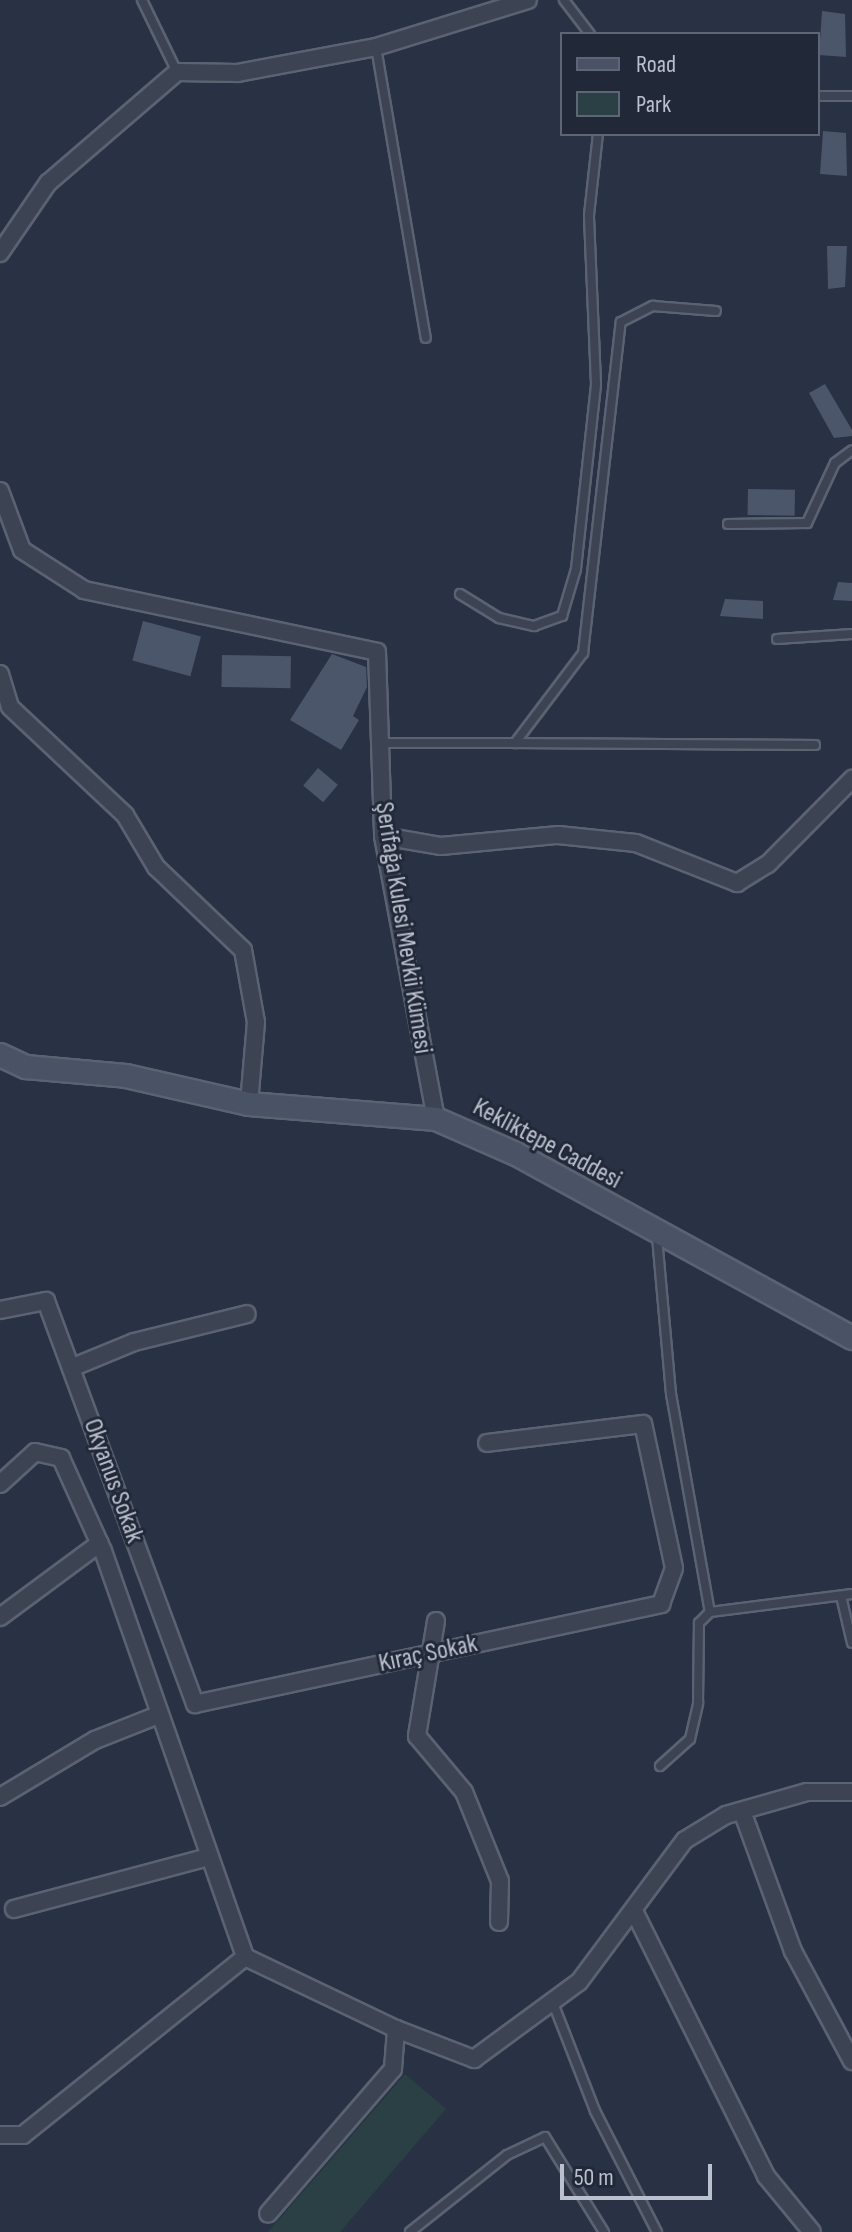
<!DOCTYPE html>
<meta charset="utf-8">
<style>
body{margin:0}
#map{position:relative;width:852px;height:2232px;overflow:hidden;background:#283244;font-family:"Sofia Sans Condensed",sans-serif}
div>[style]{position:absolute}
.green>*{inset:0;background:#2a4045}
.building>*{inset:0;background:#4c566a;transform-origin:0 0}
.roads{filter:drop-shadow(2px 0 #5b6271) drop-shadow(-2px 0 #5b6271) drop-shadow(0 2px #5b6271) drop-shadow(0 -2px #5b6271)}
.lane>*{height:8px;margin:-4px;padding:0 4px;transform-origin:4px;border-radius:4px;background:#3c4453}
.street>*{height:16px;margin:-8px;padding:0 8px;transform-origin:8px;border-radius:8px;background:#3c4453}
.secondary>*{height:22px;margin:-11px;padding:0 11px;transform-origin:11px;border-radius:11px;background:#4a5366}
span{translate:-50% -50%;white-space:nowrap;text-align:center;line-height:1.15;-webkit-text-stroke:6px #212939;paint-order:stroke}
.street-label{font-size:26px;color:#bac0cd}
.legend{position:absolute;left:560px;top:32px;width:260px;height:104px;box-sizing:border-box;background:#212939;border:2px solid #5e6574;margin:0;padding:10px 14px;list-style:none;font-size:24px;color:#bac0cd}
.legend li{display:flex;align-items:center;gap:16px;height:40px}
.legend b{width:40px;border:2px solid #5e6574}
.scale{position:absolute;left:560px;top:2164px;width:152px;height:36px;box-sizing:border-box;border:4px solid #bac0cd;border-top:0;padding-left:10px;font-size:24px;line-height:28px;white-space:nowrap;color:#bac0cd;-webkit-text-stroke:6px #212939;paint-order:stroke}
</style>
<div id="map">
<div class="green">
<div style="clip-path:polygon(405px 2074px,446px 2109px,340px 2232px,268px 2232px)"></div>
</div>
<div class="building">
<div style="clip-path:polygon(822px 11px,845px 14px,846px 57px,819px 55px)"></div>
<div style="clip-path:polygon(823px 131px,846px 133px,847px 176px,820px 174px)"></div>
<div style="clip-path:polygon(827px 246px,847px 246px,845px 287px,828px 289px)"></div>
<div style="clip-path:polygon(825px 384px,852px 430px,852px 436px,834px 438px,809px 393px)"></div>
<div style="left:748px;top:489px;width:47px;height:26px;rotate:1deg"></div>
<div style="clip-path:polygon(838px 582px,852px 583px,852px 601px,833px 600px)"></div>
<div style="clip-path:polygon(725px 599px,763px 601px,763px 619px,720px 616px)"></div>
<div style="left:143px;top:621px;width:60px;height:41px;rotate:15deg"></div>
<div style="clip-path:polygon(332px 654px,366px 667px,367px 687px,353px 716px,359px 720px,341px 750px,290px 720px)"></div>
<div style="left:222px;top:655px;width:69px;height:32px;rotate:1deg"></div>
<div style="left:318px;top:768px;width:26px;height:23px;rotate:40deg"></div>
</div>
<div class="roads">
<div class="lane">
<div style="left:142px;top:0;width:80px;rotate:64.1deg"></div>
<div style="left:564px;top:0;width:43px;rotate:52.6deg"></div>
<div style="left:376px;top:47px;width:295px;rotate:80.3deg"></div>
<div style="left:818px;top:96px;width:34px"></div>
<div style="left:728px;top:524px;width:79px;rotate:-0.7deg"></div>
<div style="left:807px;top:523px;width:66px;rotate:-65deg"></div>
<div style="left:835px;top:463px;width:21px;rotate:-37deg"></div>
<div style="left:460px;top:594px;width:46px;rotate:31.6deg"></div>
<div style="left:499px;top:618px;width:36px;rotate:13deg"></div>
<div style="left:534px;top:626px;width:30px;rotate:-20deg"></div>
<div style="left:562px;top:616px;width:49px;rotate:-73.4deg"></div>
<div style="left:576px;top:569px;width:186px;rotate:-83.8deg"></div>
<div style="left:596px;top:384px;width:169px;rotate:-92.4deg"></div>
<div style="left:589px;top:215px;width:81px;rotate:-83.7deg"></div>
<div style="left:777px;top:639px;width:75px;rotate:-3.8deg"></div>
<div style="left:380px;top:743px;width:135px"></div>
<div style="left:515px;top:743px;width:113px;rotate:-52.9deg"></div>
<div style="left:583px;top:653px;width:333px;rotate:-83.5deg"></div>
<div style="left:621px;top:322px;width:36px;rotate:-27deg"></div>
<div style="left:653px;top:306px;width:63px;rotate:4.5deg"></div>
<div style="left:515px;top:743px;width:300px;rotate:0.4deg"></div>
<div style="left:657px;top:1237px;width:158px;rotate:84.9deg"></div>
<div style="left:671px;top:1394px;width:221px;rotate:79.9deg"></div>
<div style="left:710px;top:1612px;width:143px;rotate:-7.2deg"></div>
<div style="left:841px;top:1596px;width:48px;rotate:76.8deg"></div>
<div style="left:660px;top:1766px;width:40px;rotate:-42deg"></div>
<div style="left:690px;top:1739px;width:37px;rotate:-77deg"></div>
<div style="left:698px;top:1703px;width:80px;rotate:-89.3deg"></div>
<div style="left:699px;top:1623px;width:16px;rotate:-45deg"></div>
<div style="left:553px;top:2003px;width:116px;rotate:68.7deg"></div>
<div style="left:595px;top:2111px;width:136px;rotate:62.9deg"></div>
<div style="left:410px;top:2232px;width:124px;rotate:-38.4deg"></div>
<div style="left:507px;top:2155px;width:42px;rotate:-25.3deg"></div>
<div style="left:545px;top:2137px;width:112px;rotate:58.2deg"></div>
</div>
<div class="street">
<div style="left:0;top:253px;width:85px;rotate:-55.6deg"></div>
<div style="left:48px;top:183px;width:170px;rotate:-40.7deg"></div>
<div style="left:177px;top:72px;width:61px;rotate:0.9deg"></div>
<div style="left:238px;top:73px;width:140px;rotate:-10.7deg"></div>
<div style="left:376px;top:47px;width:159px;rotate:-17.2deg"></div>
<div style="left:0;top:491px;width:63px;rotate:69.6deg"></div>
<div style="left:22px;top:550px;width:74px;rotate:32.8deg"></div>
<div style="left:84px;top:590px;width:299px;rotate:11.9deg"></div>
<div style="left:377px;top:652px;width:184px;rotate:88.1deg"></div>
<div style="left:383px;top:836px;width:288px;rotate:79.4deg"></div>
<div style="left:0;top:674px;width:34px;rotate:73deg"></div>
<div style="left:10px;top:707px;width:158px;rotate:43.2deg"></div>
<div style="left:125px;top:815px;width:61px;rotate:59.2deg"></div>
<div style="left:156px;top:867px;width:120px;rotate:43.7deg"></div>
<div style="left:243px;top:950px;width:73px;rotate:79.8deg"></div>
<div style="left:256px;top:1022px;width:82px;rotate:94.9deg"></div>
<div style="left:383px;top:836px;width:59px;rotate:9.8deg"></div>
<div style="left:441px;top:846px;width:118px;rotate:-5.4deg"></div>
<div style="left:558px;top:835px;width:78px;rotate:5.9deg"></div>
<div style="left:636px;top:843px;width:109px;rotate:21.6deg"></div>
<div style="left:737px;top:883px;width:36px;rotate:-32deg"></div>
<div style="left:768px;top:864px;width:120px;rotate:-45.3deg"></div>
<div style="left:0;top:1310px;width:47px;rotate:-11.1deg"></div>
<div style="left:46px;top:1301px;width:430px;rotate:69.7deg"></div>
<div style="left:195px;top:1704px;width:477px;rotate:-12.1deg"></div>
<div style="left:661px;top:1604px;width:38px;rotate:-70deg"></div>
<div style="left:674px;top:1568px;width:147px;rotate:-102.1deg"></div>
<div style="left:643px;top:1424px;width:157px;rotate:173.1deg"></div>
<div style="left:71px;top:1368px;width:68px;rotate:-22.4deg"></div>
<div style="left:134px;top:1342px;width:116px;rotate:-13.9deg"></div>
<div style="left:0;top:1484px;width:47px;rotate:-42.4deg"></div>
<div style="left:35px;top:1452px;width:27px;rotate:13deg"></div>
<div style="left:61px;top:1458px;width:102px;rotate:65.7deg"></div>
<div style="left:103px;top:1551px;width:430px;rotate:70.7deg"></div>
<div style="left:0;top:1617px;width:124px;rotate:-36.5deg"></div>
<div style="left:436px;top:1621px;width:117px;rotate:99.4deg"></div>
<div style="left:417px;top:1736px;width:73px;rotate:50deg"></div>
<div style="left:464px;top:1792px;width:96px;rotate:68deg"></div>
<div style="left:500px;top:1881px;width:41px;rotate:91.4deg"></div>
<div style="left:0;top:1797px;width:111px;rotate:-31deg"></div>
<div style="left:95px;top:1740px;width:68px;rotate:-21.6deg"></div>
<div style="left:742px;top:1811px;width:149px;rotate:70deg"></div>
<div style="left:793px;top:1951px;width:125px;rotate:61.8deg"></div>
<div style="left:14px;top:1909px;width:201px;rotate:-15deg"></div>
<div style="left:635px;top:1913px;width:294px;rotate:63.5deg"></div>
<div style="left:766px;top:2176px;width:72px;rotate:50.6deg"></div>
<div style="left:245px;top:1957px;width:167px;rotate:25.5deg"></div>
<div style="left:396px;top:2029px;width:40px;rotate:94.3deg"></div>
<div style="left:393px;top:2069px;width:191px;rotate:130.8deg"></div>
<div style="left:396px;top:2029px;width:84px;rotate:21deg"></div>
<div style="left:474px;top:2059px;width:130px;rotate:-36.3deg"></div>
<div style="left:579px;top:1982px;width:177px;rotate:-53.3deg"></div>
<div style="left:685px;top:1840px;width:48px;rotate:-31.4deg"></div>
<div style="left:726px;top:1815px;width:84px;rotate:-15.9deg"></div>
<div style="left:807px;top:1792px;width:45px"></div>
<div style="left:0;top:2135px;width:23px"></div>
<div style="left:23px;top:2135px;width:285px;rotate:-38.7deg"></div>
</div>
<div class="secondary">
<div style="left:0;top:1055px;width:29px;rotate:25deg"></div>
<div style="left:26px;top:1067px;width:100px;rotate:5.1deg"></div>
<div style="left:126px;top:1076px;width:126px;rotate:12.8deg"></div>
<div style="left:249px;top:1104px;width:188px;rotate:4.6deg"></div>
<div style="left:436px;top:1119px;width:87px;rotate:23.6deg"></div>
<div style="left:516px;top:1154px;width:383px;rotate:28.7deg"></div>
</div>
</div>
<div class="street-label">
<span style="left:403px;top:928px;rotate:81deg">Şerifağa Kulesi Mevkii Kümesi</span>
<span style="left:547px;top:1144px;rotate:28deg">Kekliktepe Caddesi</span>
<span style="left:113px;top:1481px;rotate:70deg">Okyanus Sokak</span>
<span style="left:428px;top:1654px;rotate:-12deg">Kıraç Sokak</span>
</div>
<ul class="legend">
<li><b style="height:10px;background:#4a5366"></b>Road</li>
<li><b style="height:22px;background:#2a4045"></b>Park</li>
</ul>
<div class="scale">50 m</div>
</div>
